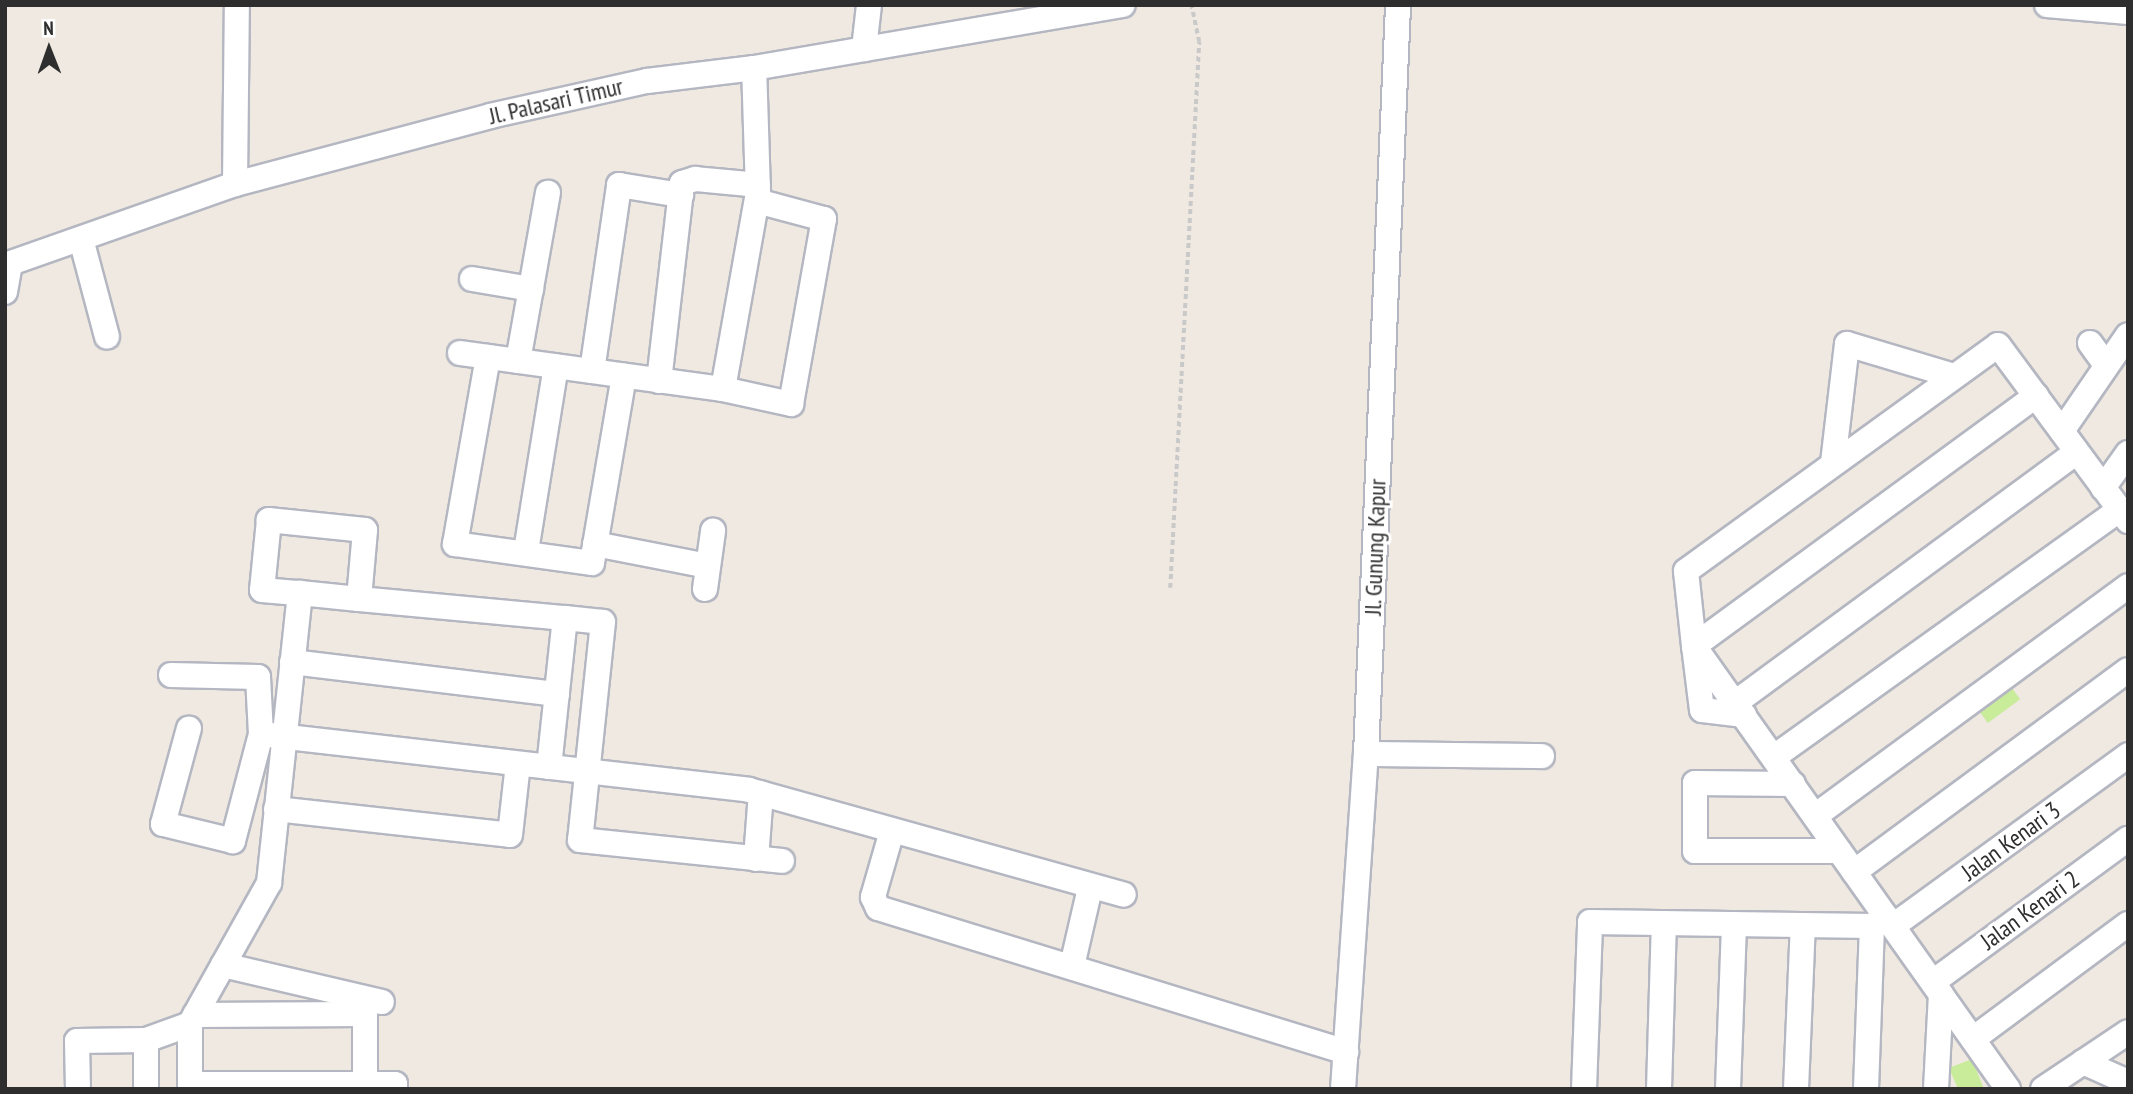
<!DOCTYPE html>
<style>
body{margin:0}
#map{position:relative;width:2133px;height:1094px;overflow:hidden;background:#efe9e1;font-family:"PT Sans Narrow",sans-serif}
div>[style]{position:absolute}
.pitch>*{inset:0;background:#c9ec9a;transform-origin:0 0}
.path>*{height:3.5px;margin-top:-1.75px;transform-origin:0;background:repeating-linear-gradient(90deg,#c9c9c9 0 5px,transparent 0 8.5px)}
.roads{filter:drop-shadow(2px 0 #b4b7c1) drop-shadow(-2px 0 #b4b7c1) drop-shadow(0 2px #b4b7c1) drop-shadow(0 -2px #b4b7c1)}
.minor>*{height:24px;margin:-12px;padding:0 12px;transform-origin:12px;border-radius:12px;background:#fff}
span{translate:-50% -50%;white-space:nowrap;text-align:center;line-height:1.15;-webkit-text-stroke:6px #fff;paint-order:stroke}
.street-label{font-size:24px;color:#2e2e2e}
.frame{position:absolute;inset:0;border:7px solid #2e2e2e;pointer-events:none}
.north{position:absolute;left:14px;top:14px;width:70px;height:70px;-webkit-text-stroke:5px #fff;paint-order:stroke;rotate:359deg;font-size:19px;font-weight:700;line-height:28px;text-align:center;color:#2e2e2e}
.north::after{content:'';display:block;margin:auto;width:24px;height:32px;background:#2e2e2e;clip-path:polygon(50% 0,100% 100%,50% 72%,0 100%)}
</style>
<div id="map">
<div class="pitch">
<div style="left:2009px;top:684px;width:19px;height:40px;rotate:54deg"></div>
<div style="clip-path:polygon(1972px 1059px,1984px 1089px,1958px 1089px,1949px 1068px)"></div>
</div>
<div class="path">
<div style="left:1170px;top:588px;width:547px;rotate:-86.96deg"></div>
<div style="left:1199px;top:42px;width:38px;rotate:-102deg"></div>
</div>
<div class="roads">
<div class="minor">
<div style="left:2047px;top:5px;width:81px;rotate:4.9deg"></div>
<div style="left:864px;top:49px;width:44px;rotate:-83.5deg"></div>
<div style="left:235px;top:184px;width:177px;rotate:-89.4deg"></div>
<div style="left:81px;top:239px;width:101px;rotate:75.1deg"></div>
<div style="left:5px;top:265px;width:244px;rotate:-19.4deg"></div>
<div style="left:235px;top:184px;width:264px;rotate:-14.9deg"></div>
<div style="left:490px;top:116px;width:161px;rotate:-12.6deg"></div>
<div style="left:647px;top:81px;width:108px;rotate:-6.9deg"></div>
<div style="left:754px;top:68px;width:374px;rotate:-9.7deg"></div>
<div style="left:472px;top:279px;width:60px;rotate:9.6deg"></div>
<div style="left:5px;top:292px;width:28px;rotate:-80deg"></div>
<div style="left:2090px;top:343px;width:27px;rotate:54deg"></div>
<div style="left:460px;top:353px;width:265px;rotate:7.8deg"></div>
<div style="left:723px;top:389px;width:200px;rotate:-79.9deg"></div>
<div style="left:758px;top:192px;width:124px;rotate:-91.8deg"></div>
<div style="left:488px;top:357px;width:190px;rotate:100deg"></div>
<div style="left:455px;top:544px;width:138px;rotate:7.9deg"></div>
<div style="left:592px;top:563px;width:190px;rotate:-80.3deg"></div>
<div style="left:518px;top:361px;width:171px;rotate:-79.9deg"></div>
<div style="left:592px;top:371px;width:188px;rotate:-81.7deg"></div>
<div style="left:619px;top:185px;width:63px;rotate:9.2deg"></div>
<div style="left:659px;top:381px;width:199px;rotate:-83.4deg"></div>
<div style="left:682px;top:183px;width:14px;rotate:-17deg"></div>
<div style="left:695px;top:179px;width:63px;rotate:5.4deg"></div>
<div style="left:723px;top:389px;width:70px;rotate:12.4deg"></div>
<div style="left:791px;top:404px;width:188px;rotate:-79.9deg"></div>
<div style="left:824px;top:219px;width:69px;rotate:-165deg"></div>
<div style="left:2062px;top:431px;width:116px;rotate:-55.5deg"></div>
<div style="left:1833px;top:463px;width:120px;rotate:-83.3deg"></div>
<div style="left:1847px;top:344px;width:109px;rotate:16.6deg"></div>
<div style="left:2103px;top:488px;width:43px;rotate:-54.5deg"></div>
<div style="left:595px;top:544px;width:115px;rotate:11deg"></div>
<div style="left:526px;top:551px;width:187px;rotate:-80.8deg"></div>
<div style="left:705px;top:589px;width:59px;rotate:-82.1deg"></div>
<div style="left:359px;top:599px;width:69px;rotate:-85deg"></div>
<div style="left:365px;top:530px;width:97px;rotate:-174.1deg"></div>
<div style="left:269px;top:520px;width:70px;rotate:95.7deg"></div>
<div style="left:262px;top:590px;width:38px;rotate:5deg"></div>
<div style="left:300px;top:593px;width:59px;rotate:5.8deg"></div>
<div style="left:359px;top:599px;width:207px;rotate:5.3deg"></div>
<div style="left:565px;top:618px;width:38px;rotate:6deg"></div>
<div style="left:603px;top:622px;width:219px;rotate:96deg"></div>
<div style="left:580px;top:840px;width:203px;rotate:5.9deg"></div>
<div style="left:292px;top:662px;width:267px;rotate:6.9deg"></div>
<div style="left:171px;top:675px;width:87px;rotate:1.3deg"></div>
<div style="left:258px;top:677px;width:57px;rotate:87deg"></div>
<div style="left:261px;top:734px;width:111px;rotate:104.7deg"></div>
<div style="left:233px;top:841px;width:72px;rotate:-166.3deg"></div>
<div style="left:163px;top:824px;width:99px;rotate:-74.8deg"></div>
<div style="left:1735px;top:703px;width:424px;rotate:-36.3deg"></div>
<div style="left:1744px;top:715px;width:42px;rotate:-173.2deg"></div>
<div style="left:1702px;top:710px;width:64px;rotate:-97.1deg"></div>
<div style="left:1694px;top:646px;width:424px;rotate:-36.2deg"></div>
<div style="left:261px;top:734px;width:491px;rotate:6.5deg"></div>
<div style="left:749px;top:790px;width:389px;rotate:15.6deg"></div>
<div style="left:1366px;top:754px;width:176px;rotate:0.7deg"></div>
<div style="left:1774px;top:757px;width:424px;rotate:-35.6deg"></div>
<div style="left:549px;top:767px;width:150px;rotate:-83.9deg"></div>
<div style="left:1793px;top:784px;width:98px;rotate:-179.4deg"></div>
<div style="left:1695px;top:783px;width:68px;rotate:90deg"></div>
<div style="left:1695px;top:851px;width:144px"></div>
<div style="left:276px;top:809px;width:235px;rotate:6.3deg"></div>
<div style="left:510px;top:835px;width:71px;rotate:-83.6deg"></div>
<div style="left:1815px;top:816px;width:388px;rotate:-36.3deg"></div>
<div style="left:892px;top:831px;width:69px;rotate:106.1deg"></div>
<div style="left:873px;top:897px;width:12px;rotate:66deg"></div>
<div style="left:878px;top:908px;width:490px;rotate:17.1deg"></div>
<div style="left:756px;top:859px;width:66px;rotate:-85.7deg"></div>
<div style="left:1854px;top:872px;width:340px;rotate:-36.4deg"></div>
<div style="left:1893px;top:926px;width:291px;rotate:-36deg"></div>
<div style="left:223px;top:965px;width:163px;rotate:13.1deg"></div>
<div style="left:1072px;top:966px;width:80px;rotate:-77deg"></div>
<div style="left:1933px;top:982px;width:242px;rotate:-36.3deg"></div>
<div style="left:195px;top:1015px;width:170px;rotate:-0.3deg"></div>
<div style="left:1973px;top:1039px;width:193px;rotate:-36.6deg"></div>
<div style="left:146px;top:1040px;width:49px;rotate:90deg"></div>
<div style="left:2083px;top:1062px;width:49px;rotate:24deg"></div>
<div style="left:190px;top:1084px;width:205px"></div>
<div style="left:395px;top:1084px;width:5px;rotate:90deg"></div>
<div style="left:365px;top:1084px;width:85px;rotate:-90deg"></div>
<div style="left:78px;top:1089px;width:48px;rotate:-91.2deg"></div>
<div style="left:77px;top:1041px;width:69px;rotate:-0.8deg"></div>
<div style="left:146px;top:1040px;width:47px;rotate:-20deg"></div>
<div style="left:190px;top:1089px;width:65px;rotate:-90deg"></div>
<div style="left:190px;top:1024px;width:162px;rotate:-60.7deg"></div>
<div style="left:269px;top:883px;width:292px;rotate:-83.9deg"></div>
<div style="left:1343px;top:1089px;width:336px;rotate:-86.1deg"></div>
<div style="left:1366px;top:754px;width:750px;rotate:-87.55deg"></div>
<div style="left:1584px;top:1089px;width:167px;rotate:-87.9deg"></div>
<div style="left:1590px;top:922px;width:282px;rotate:0.8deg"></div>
<div style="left:1872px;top:926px;width:17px;rotate:-36deg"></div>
<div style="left:1659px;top:1089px;width:166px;rotate:-88.3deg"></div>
<div style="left:1728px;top:1089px;width:165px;rotate:-87.9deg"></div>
<div style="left:1796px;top:1089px;width:164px;rotate:-87.6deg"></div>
<div style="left:1866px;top:1089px;width:163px;rotate:-87.9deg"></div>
<div style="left:1936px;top:1089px;width:95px;rotate:-87deg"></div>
<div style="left:2008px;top:1089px;width:543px;rotate:-125.33deg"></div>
<div style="left:1694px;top:646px;width:75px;rotate:-96.1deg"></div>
<div style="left:1686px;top:571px;width:385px;rotate:-35.9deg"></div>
<div style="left:1998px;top:345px;width:219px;rotate:53.5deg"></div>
<div style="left:2043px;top:1089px;width:102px;rotate:-33.8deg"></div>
</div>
</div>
<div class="street-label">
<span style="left:556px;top:101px;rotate:-13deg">Jl. Palasari Timur</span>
<span style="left:1375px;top:547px;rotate:-88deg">Jl. Gunung Kapur</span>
<span style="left:2011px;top:841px;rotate:-36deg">Jalan Kenari 3</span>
<span style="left:2030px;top:910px;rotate:-36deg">Jalan Kenari 2</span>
</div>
<div class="frame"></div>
<div class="north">N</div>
</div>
